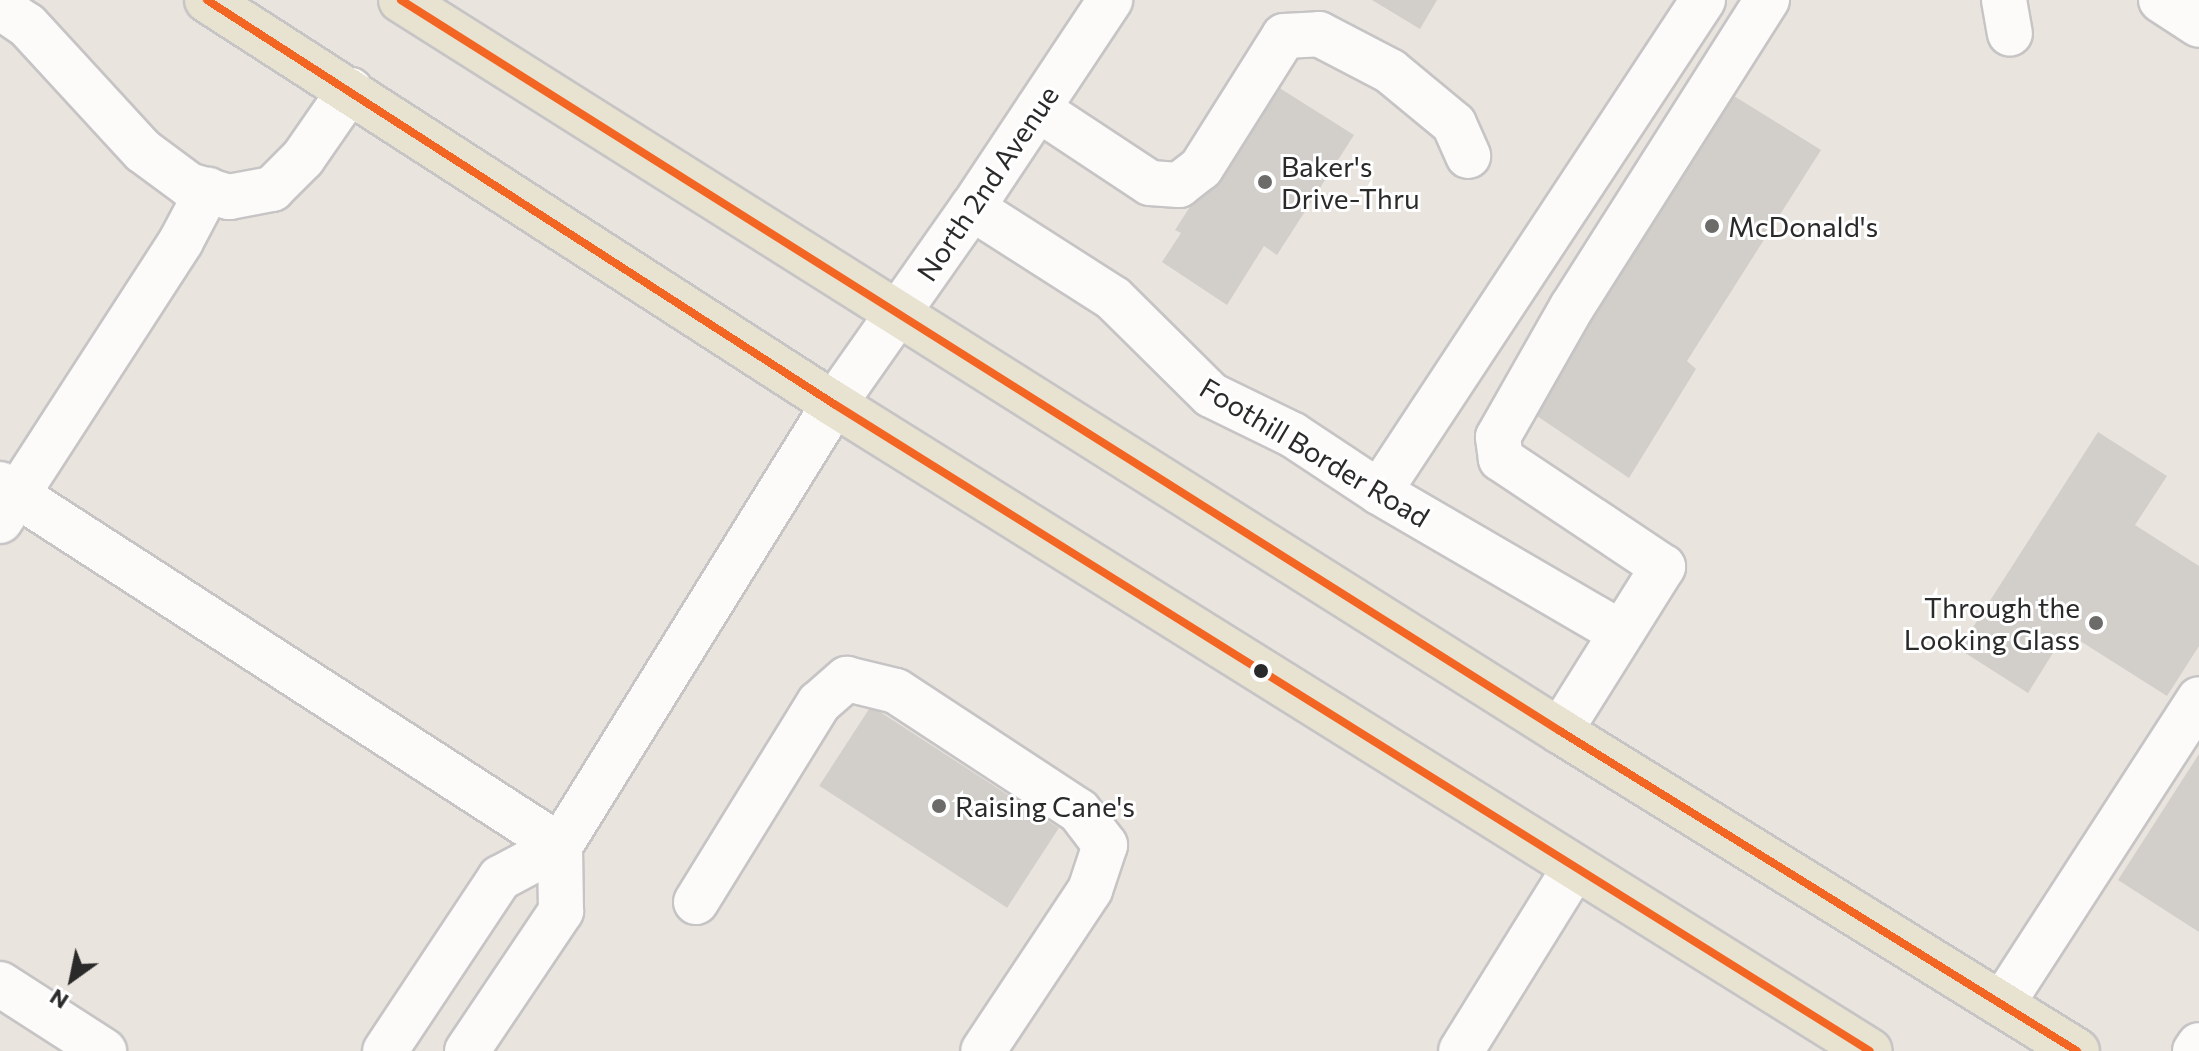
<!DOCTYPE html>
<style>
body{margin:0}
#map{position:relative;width:2199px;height:1051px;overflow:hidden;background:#eae4de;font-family:Commissioner,sans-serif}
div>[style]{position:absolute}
.building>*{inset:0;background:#d2ceca;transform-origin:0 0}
.roads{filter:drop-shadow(2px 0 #c6c4c5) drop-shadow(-2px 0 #c6c4c5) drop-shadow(0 2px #c6c4c5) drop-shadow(0 -2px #c6c4c5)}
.minor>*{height:44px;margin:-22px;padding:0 22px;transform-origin:22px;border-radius:22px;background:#fcfbfa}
.major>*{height:44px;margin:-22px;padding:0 22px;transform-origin:22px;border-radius:22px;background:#e8e2d1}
.bus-1>*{height:8px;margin:-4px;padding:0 4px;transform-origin:4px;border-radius:4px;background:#f26522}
.dots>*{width:22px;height:22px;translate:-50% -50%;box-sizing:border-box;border:4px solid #fff;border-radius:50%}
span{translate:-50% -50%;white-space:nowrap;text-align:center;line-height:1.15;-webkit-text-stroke:6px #fff;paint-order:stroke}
.poi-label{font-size:28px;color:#2a2a2a}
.left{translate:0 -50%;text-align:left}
.right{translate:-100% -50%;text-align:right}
.street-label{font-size:28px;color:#2a2a2a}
.north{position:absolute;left:32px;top:939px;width:80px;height:80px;-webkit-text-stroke:6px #fff;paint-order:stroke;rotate:213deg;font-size:22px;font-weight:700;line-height:32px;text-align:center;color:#2a2a2a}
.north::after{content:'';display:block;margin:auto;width:28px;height:36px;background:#2a2a2a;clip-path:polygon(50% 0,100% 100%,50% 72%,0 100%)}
</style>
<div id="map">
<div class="building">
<div style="clip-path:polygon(1372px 0,1437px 0,1420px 29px)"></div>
<div style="clip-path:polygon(1270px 82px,1354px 135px,1277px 255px,1264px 246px,1227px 305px,1162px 262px,1181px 233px,1175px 230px)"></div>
<div style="clip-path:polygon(1734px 96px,1821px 150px,1687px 361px,1696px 369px,1629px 478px,1519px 404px,1591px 302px,1599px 309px)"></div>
<div style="clip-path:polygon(2098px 432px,2167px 476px,2135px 525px,2199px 566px,2199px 646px,2167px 696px,2066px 632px,2028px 693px,1959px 649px)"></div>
<div style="left:871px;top:706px;width:224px;height:95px;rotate:33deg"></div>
<div style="clip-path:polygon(2199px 754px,2199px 932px,2118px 880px)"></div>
</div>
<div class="roads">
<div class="minor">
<div style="left:2004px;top:0;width:34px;rotate:80deg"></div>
<div style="left:2161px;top:0;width:45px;rotate:33.3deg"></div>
<div style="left:0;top:7px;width:32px;rotate:34deg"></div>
<div style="left:27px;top:25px;width:171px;rotate:47.4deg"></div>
<div style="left:143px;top:151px;width:57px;rotate:36.5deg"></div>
<div style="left:189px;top:185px;width:42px;rotate:16.7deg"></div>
<div style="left:229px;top:197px;width:44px;rotate:-10.5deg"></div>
<div style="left:272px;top:189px;width:44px;rotate:-45deg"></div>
<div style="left:303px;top:158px;width:83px;rotate:-55.3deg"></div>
<div style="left:1038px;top:109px;width:134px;rotate:33.5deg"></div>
<div style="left:1150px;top:183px;width:29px;rotate:4deg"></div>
<div style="left:1179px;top:185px;width:28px;rotate:-38deg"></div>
<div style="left:1201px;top:168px;width:156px;rotate:-57.8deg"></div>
<div style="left:1284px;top:36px;width:35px;rotate:-3deg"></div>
<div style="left:1319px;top:34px;width:80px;rotate:27.5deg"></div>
<div style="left:1390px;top:71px;width:83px;rotate:39.6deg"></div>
<div style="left:1454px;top:124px;width:35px;rotate:66deg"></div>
<div style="left:972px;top:208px;width:167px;rotate:32.6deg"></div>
<div style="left:1113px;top:298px;width:138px;rotate:44.7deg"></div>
<div style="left:1211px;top:395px;width:91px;rotate:26deg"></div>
<div style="left:1293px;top:435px;width:103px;rotate:33.5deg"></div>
<div style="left:1379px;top:492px;width:280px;rotate:30.2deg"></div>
<div style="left:0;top:484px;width:667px;rotate:32.88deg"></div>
<div style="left:1379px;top:492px;width:589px;rotate:-56.63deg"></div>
<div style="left:0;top:521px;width:333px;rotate:-57.1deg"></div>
<div style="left:181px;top:241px;width:58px;rotate:-62.1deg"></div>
<div style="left:1560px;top:731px;width:194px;rotate:-57.9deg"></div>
<div style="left:1663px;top:567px;width:195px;rotate:-146.3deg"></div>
<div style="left:1501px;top:459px;width:22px;rotate:-98deg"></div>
<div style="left:1498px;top:437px;width:150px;rotate:-60.4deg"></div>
<div style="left:1572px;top:307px;width:364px;rotate:-57.6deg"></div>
<div style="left:696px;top:902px;width:234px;rotate:-58.3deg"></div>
<div style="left:819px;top:703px;width:37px;rotate:-41deg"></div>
<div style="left:847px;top:679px;width:50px;rotate:13.8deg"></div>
<div style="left:896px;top:691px;width:219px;rotate:33.3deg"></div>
<div style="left:1079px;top:811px;width:43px;rotate:52.6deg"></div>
<div style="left:1105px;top:845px;width:47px;rotate:108.4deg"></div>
<div style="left:1090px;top:890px;width:193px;rotate:123.6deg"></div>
<div style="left:0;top:984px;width:124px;rotate:32.8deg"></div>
<div style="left:2002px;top:1004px;width:363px;rotate:-57.1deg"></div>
<div style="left:385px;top:1051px;width:208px;rotate:-56.4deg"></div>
<div style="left:500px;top:878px;width:68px;rotate:-28.1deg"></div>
<div style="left:560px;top:846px;width:520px;rotate:-58.2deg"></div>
<div style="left:834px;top:404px;width:240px;rotate:-54.9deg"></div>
<div style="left:972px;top:208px;width:250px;rotate:-56.4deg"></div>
<div style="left:467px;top:1051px;width:169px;rotate:-56.1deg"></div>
<div style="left:561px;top:911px;width:65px;rotate:-90.9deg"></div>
<div style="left:1461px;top:1051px;width:216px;rotate:-58.2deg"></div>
<div style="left:2195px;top:1051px;width:7px;rotate:-56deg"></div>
</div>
<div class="major">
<div style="left:207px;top:0;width:746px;rotate:32.8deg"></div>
<div style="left:834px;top:404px;width:1221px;rotate:31.99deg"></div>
<div style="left:401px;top:0;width:1370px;rotate:32.24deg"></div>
<div style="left:1560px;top:731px;width:608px;rotate:31.76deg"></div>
</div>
</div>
<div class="bus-1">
<div style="left:207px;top:0;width:746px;rotate:32.8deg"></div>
<div style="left:834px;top:404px;width:1221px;rotate:31.99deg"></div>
<div style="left:401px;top:0;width:1370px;rotate:32.24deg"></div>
<div style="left:1560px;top:731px;width:608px;rotate:31.76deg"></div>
</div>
<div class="dots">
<div style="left:1265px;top:182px;background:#6d6b69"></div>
<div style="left:1712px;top:226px;background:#6d6b69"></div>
<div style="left:2096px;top:623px;background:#6d6b69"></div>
<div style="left:1261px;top:671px;background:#2a2a2a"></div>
<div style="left:939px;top:806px;background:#6d6b69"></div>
</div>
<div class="poi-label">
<span class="left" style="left:1281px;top:182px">Baker's<br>Drive-Thru</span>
<span class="left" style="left:1728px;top:226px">McDonald's</span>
<span class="right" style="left:2080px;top:623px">Through the<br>Looking Glass</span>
<span class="left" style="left:955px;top:806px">Raising Cane's</span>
</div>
<div class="street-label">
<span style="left:987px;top:183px;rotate:-56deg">North 2nd Avenue</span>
<span style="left:1315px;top:452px;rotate:31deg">Foothill Border Road</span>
</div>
<div class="north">N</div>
</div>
